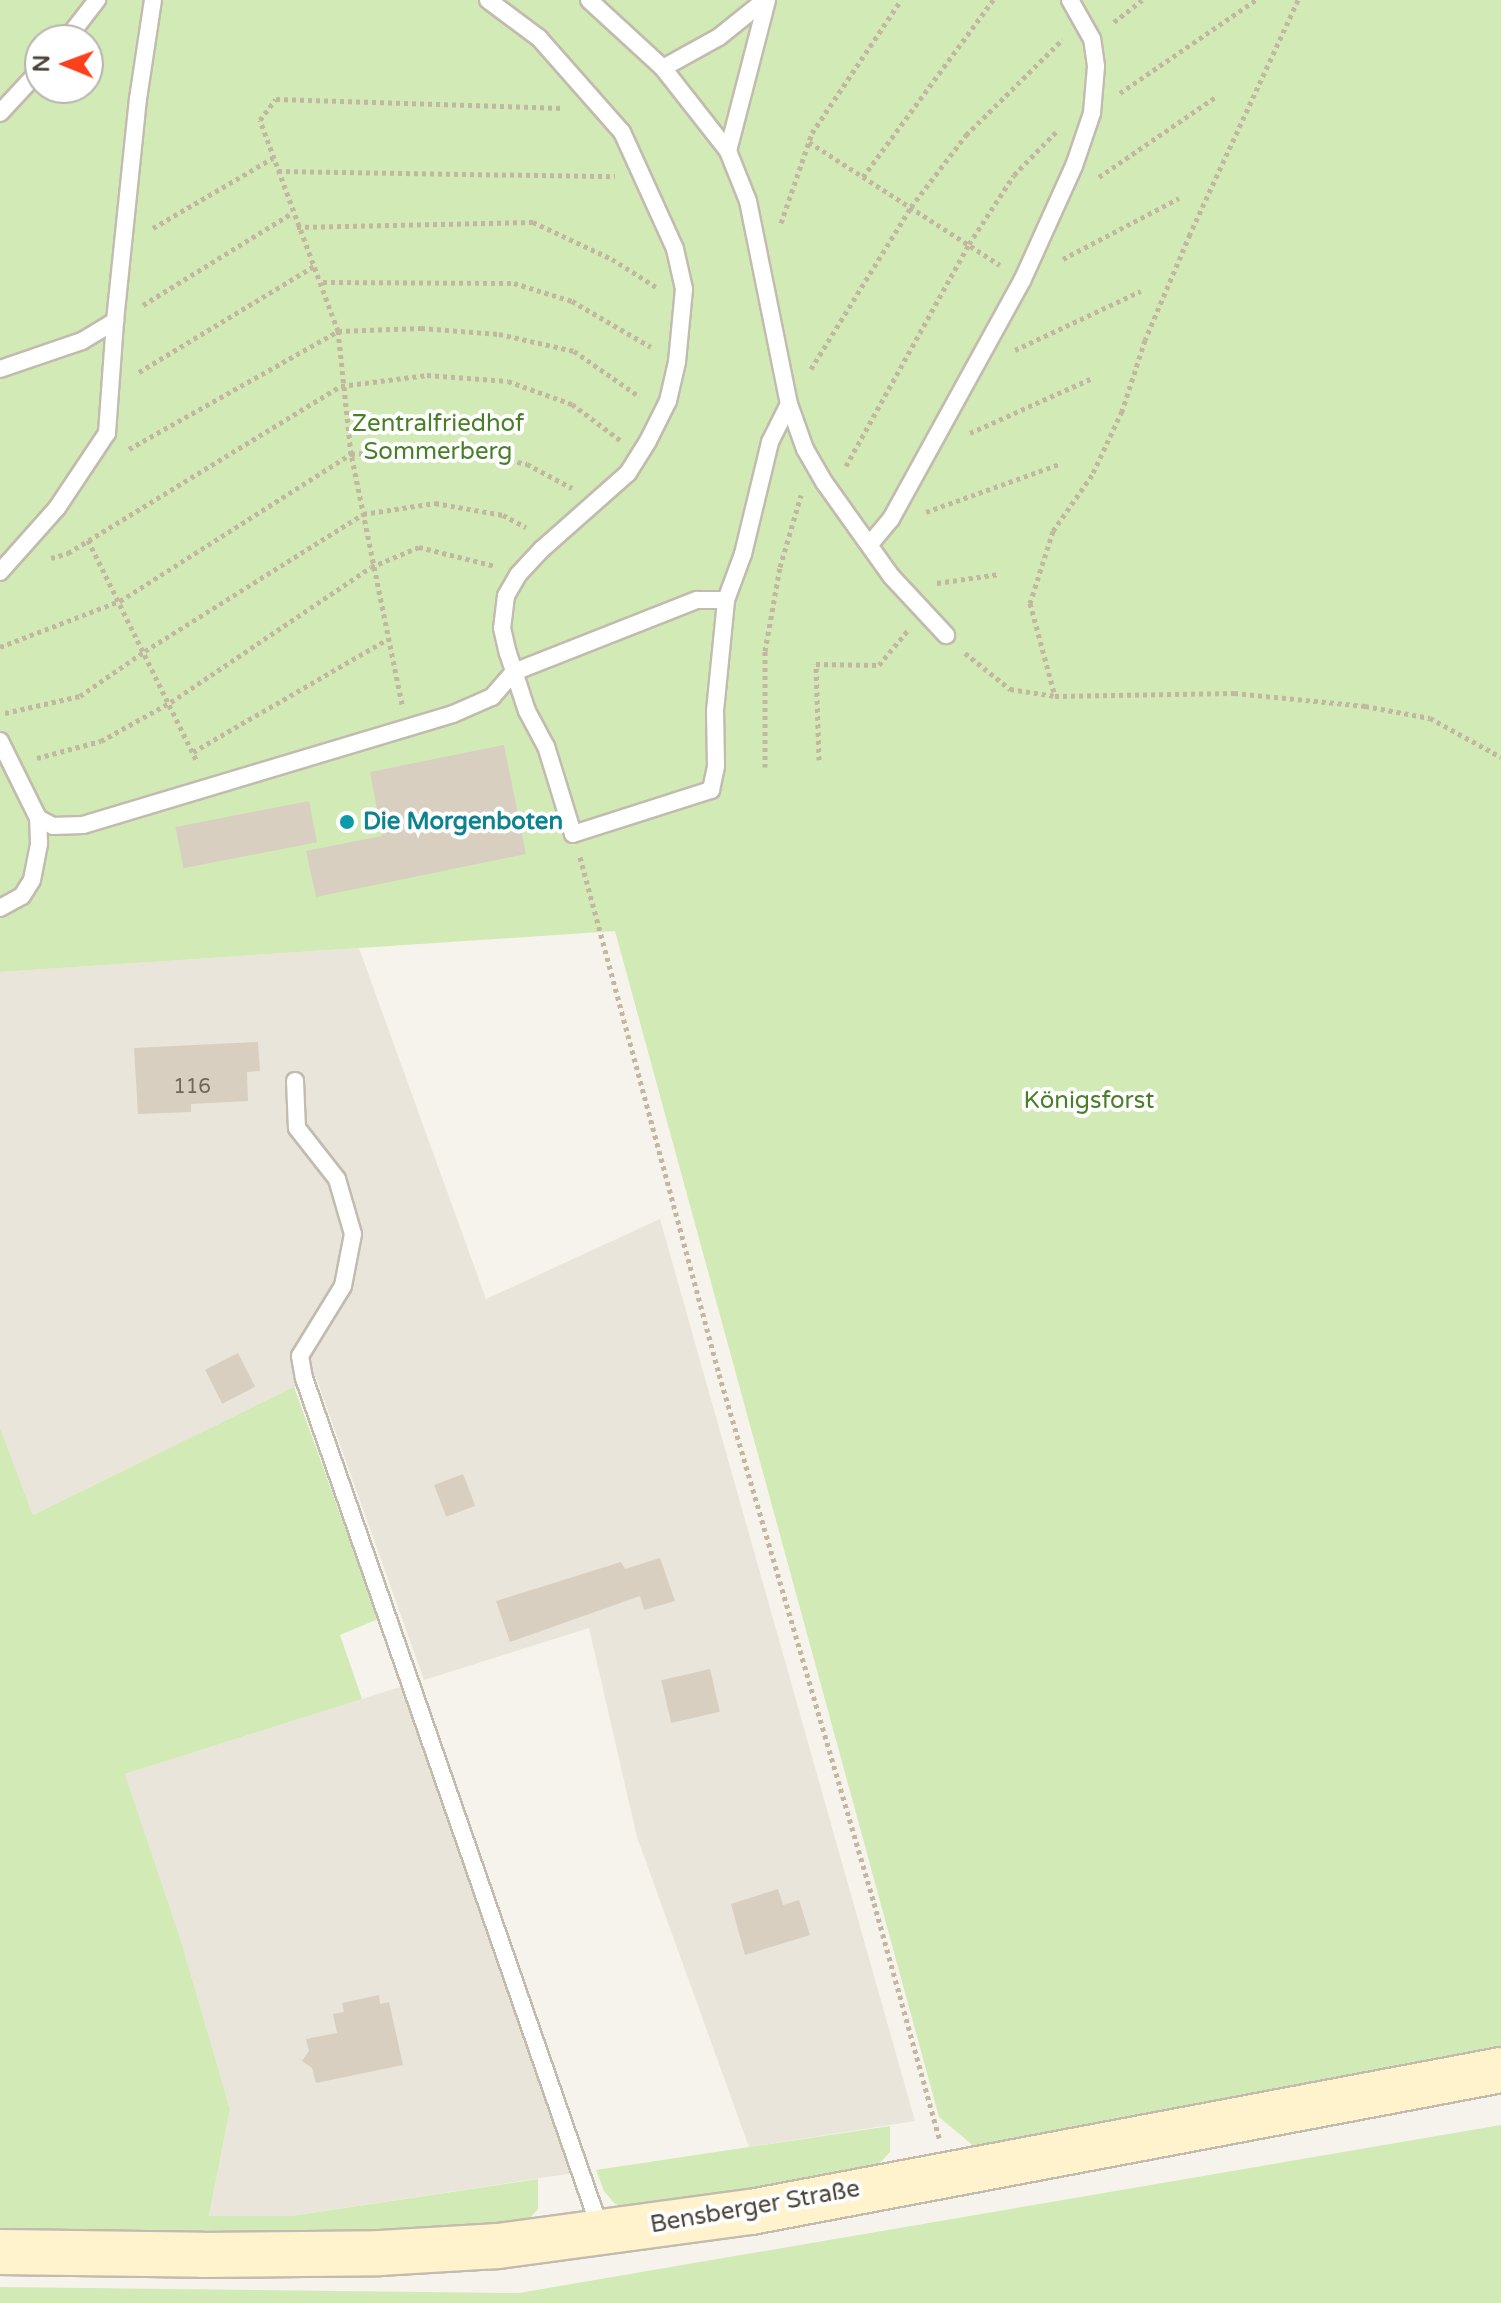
<!DOCTYPE html>
<meta charset="utf-8">
<style>
body{margin:0}
#map{position:relative;width:1501px;height:2303px;overflow:hidden;background:#f6f3ec;font-family:"Varela Round",sans-serif}
div>[style]{position:absolute}
.residential>*{inset:0;background:#eae5da}
.green>*{inset:0;background:#d2eab5}
.building>*{inset:0;background:#d8cfc1;transform-origin:0 0}
.path>*{height:5px;margin-top:-2.5px;transform-origin:0;background:repeating-linear-gradient(90deg,#c4b79f 0 4px,transparent 0 8px)}
.roads{filter:drop-shadow(2px 0 #c2bbae) drop-shadow(-2px 0 #c2bbae) drop-shadow(0 2px #c2bbae) drop-shadow(0 -2px #c2bbae)}
.service>*{height:16px;margin:-8px;padding:0 8px;transform-origin:8px;border-radius:8px;background:#fff}
.secondary>*{height:44px;margin:-22px;padding:0 22px;transform-origin:22px;border-radius:22px;background:#fff3cd}
.dots>*{width:22px;height:22px;translate:-50% -50%;box-sizing:border-box;border:4px solid #fff;border-radius:50%}
span{translate:-50% -50%;white-space:nowrap;text-align:center;line-height:1.15;-webkit-text-stroke:8px #fff;paint-order:stroke}
.number-label{font-size:20px;color:#6e675b}
.number-label span{-webkit-text-stroke-width:0}
.park-label{font-size:24px;color:#4a7f2a}
.culture-label{font-size:24px;color:#0d838f;font-weight:700}
.left{translate:0 -50%;text-align:left}
.street-label{font-size:24px;color:#4b4439}
.north{position:absolute;left:24px;top:24px;width:80px;height:80px;box-sizing:border-box;background:#fff;border:2px solid #b7b4b0;border-radius:50%;rotate:271deg;font-size:22px;font-weight:700;line-height:32px;text-align:center;color:#4b4439}
.north::after{content:'';display:block;margin:auto;width:28px;height:36px;background:#fc3f1d;clip-path:polygon(50% 0,100% 100%,50% 72%,0 100%)}
</style>
<div id="map">
<div class="residential">
<div style="clip-path:polygon(359px 948px,486px 1299px,660px 1219px,915px 2121px,749px 2147px,637px 1837px,589px 1628px,424px 1680px,316px 1377px,33px 1515px,0 1428px,0 972px)"></div>
<div style="clip-path:polygon(403px 1686px,574px 2173px,291px 2216px,209px 2217px,230px 2109px,181px 1941px,125px 1774px)"></div>
</div>
<div class="green">
<div style="clip-path:polygon(evenodd,0 0,1501px 0,1501px 2049px,976px 2148px,939px 2117px,615px 931px,0 972px,0 0,40px 40px,88px 40px,88px 88px,40px 88px,40px 40px)"></div>
<div style="clip-path:polygon(294px 1387px,378px 1619px,340px 1635px,362px 1699px,125px 1774px,181px 1941px,230px 2109px,209px 2216px,291px 2216px,538px 2179px,538px 2209px,529px 2219px,514px 2225px,360px 2233px,0 2231px,0 1428px,33px 1515px)"></div>
<div style="clip-path:polygon(1501px 2125px,1501px 2303px,0 2303px,0 2287px,519px 2293px)"></div>
<div style="clip-path:polygon(890px 2126px,890px 2152px,878px 2165px,752px 2192px,630px 2211px,614px 2203px,604px 2191px,596px 2170px)"></div>
</div>
<div class="building">
<div style="clip-path:polygon(504px 745px,526px 854px,316px 897px,306px 851px,382px 836px,370px 772px)"></div>
<div style="left:309px;top:801px;width:42px;height:136px;rotate:79deg"></div>
<div style="clip-path:polygon(258px 1042px,260px 1071px,247px 1072px,248px 1101px,191px 1104px,191px 1112px,138px 1114px,134px 1048px)"></div>
<div style="left:238px;top:1353px;width:38px;height:37px;rotate:63deg"></div>
<div style="left:463px;top:1474px;width:34px;height:31px;rotate:69deg"></div>
<div style="clip-path:polygon(660px 1558px,675px 1601px,644px 1610px,640px 1596px,510px 1642px,496px 1601px,621px 1562px,625px 1569px)"></div>
<div style="left:710px;top:1669px;width:44px;height:50px;rotate:77deg"></div>
<div style="clip-path:polygon(778px 1889px,783px 1905px,799px 1900px,810px 1935px,745px 1955px,731px 1904px)"></div>
<div style="clip-path:polygon(379px 1995px,380px 2004px,389px 2002px,403px 2065px,316px 2083px,312px 2068px,302px 2061px,309px 2051px,306px 2039px,337px 2033px,333px 2014px,344px 2012px,342px 2003px)"></div>
</div>
<div class="path">
<div style="left:1298px;top:0;width:258px;rotate:114.8deg"></div>
<div style="left:1190px;top:234px;width:115px;rotate:113deg"></div>
<div style="left:1145px;top:340px;width:75px;rotate:107.9deg"></div>
<div style="left:1122px;top:411px;width:71px;rotate:115.1deg"></div>
<div style="left:1092px;top:475px;width:68px;rotate:124.9deg"></div>
<div style="left:1053px;top:531px;width:76px;rotate:107.7deg"></div>
<div style="left:1030px;top:603px;width:96px;rotate:75deg"></div>
<div style="left:1055px;top:696px;width:179px;rotate:-1deg"></div>
<div style="left:1234px;top:693px;width:132px;rotate:5.7deg"></div>
<div style="left:1365px;top:706px;width:66px;rotate:10.5deg"></div>
<div style="left:1430px;top:718px;width:81px;rotate:28.8deg"></div>
<div style="left:1114px;top:22px;width:36px;rotate:-38deg"></div>
<div style="left:1120px;top:93px;width:165px;rotate:-34.4deg"></div>
<div style="left:809px;top:142px;width:227px;rotate:32.8deg"></div>
<div style="left:278px;top:171px;width:337px;rotate:0.9deg"></div>
<div style="left:863px;top:177px;width:220px;rotate:-53.7deg"></div>
<div style="left:1099px;top:177px;width:143px;rotate:-34.5deg"></div>
<div style="left:781px;top:223px;width:95px;rotate:-71deg"></div>
<div style="left:812px;top:133px;width:160px;rotate:-56.2deg"></div>
<div style="left:297px;top:227px;width:236px;rotate:-1.2deg"></div>
<div style="left:533px;top:222px;width:87px;rotate:25.1deg"></div>
<div style="left:612px;top:259px;width:52px;rotate:32.5deg"></div>
<div style="left:153px;top:228px;width:139px;rotate:-30.3deg"></div>
<div style="left:1063px;top:259px;width:131px;rotate:-27.7deg"></div>
<div style="left:323px;top:282px;width:191px;rotate:0.3deg"></div>
<div style="left:514px;top:283px;width:61px;rotate:17.2deg"></div>
<div style="left:572px;top:301px;width:91px;rotate:30.2deg"></div>
<div style="left:143px;top:305px;width:175px;rotate:-31.7deg"></div>
<div style="left:1015px;top:350px;width:139px;rotate:-25.1deg"></div>
<div style="left:811px;top:369px;width:190px;rotate:-58.3deg"></div>
<div style="left:911px;top:207px;width:91px;rotate:-52.6deg"></div>
<div style="left:966px;top:135px;width:136px;rotate:-44.7deg"></div>
<div style="left:139px;top:372px;width:207px;rotate:-31.2deg"></div>
<div style="left:970px;top:433px;width:132px;rotate:-24.2deg"></div>
<div style="left:129px;top:449px;width:240px;rotate:-29.4deg"></div>
<div style="left:338px;top:331px;width:83px;rotate:-2.1deg"></div>
<div style="left:421px;top:328px;width:78px;rotate:4.4deg"></div>
<div style="left:499px;top:334px;width:77px;rotate:12.8deg"></div>
<div style="left:574px;top:351px;width:80px;rotate:34.9deg"></div>
<div style="left:846px;top:466px;width:254px;rotate:-61deg"></div>
<div style="left:969px;top:244px;width:82px;rotate:-56.9deg"></div>
<div style="left:1014px;top:175px;width:62px;rotate:-45.7deg"></div>
<div style="left:926px;top:512px;width:141px;rotate:-19.8deg"></div>
<div style="left:88px;top:540px;width:247px;rotate:63.8deg"></div>
<div style="left:51px;top:558px;width:18px;rotate:-16deg"></div>
<div style="left:68px;top:553px;width:320px;rotate:-31.5deg"></div>
<div style="left:341px;top:386px;width:87px;rotate:-7.3deg"></div>
<div style="left:427px;top:375px;width:81px;rotate:4.2deg"></div>
<div style="left:508px;top:381px;width:68px;rotate:19.8deg"></div>
<div style="left:572px;top:404px;width:60px;rotate:36.9deg"></div>
<div style="left:937px;top:583px;width:63px;rotate:-8.3deg"></div>
<div style="left:0;top:647px;width:129px;rotate:-21deg"></div>
<div style="left:120px;top:601px;width:274px;rotate:-32.5deg"></div>
<div style="left:351px;top:454px;width:96px;rotate:-4.2deg"></div>
<div style="left:447px;top:447px;width:82px;rotate:12deg"></div>
<div style="left:527px;top:464px;width:51px;rotate:28.1deg"></div>
<div style="left:965px;top:653px;width:58px;rotate:38.7deg"></div>
<div style="left:1010px;top:689px;width:46px;rotate:8.8deg"></div>
<div style="left:402px;top:704px;width:255px;rotate:-101.5deg"></div>
<div style="left:351px;top:454px;width:124px;rotate:-96deg"></div>
<div style="left:338px;top:331px;width:225px;rotate:-110.3deg"></div>
<div style="left:260px;top:120px;width:26px;rotate:-53deg"></div>
<div style="left:276px;top:99px;width:288px;rotate:1.8deg"></div>
<div style="left:5px;top:713px;width:77px;rotate:-12.8deg"></div>
<div style="left:80px;top:696px;width:79px;rotate:-34.7deg"></div>
<div style="left:145px;top:651px;width:257px;rotate:-32.1deg"></div>
<div style="left:363px;top:514px;width:73px;rotate:-8.7deg"></div>
<div style="left:435px;top:503px;width:69px;rotate:10deg"></div>
<div style="left:503px;top:515px;width:26px;rotate:28deg"></div>
<div style="left:193px;top:752px;width:225px;rotate:-30.1deg"></div>
<div style="left:37px;top:758px;width:66px;rotate:-14.9deg"></div>
<div style="left:101px;top:741px;width:80px;rotate:-29.1deg"></div>
<div style="left:171px;top:702px;width:241px;rotate:-34deg"></div>
<div style="left:371px;top:567px;width:52px;rotate:-22.6deg"></div>
<div style="left:419px;top:547px;width:78px;rotate:14deg"></div>
<div style="left:819px;top:760px;width:96px;rotate:-91.8deg"></div>
<div style="left:816px;top:664px;width:63px;rotate:0.9deg"></div>
<div style="left:879px;top:665px;width:45px;rotate:-50.4deg"></div>
<div style="left:765px;top:767px;width:116px;rotate:-90deg"></div>
<div style="left:765px;top:651px;width:85px;rotate:-79.9deg"></div>
<div style="left:780px;top:567px;width:75px;rotate:-73.7deg"></div>
<div style="left:580px;top:857px;width:535px;rotate:74.95deg"></div>
<div style="left:719px;top:1374px;width:551px;rotate:73.67deg"></div>
<div style="left:874px;top:1903px;width:244px;rotate:74.5deg"></div>
</div>
<div class="roads">
<div class="service">
<div style="left:488px;top:0;width:64px;rotate:36.7deg"></div>
<div style="left:539px;top:38px;width:125px;rotate:48.6deg"></div>
<div style="left:622px;top:132px;width:128px;rotate:65.6deg"></div>
<div style="left:675px;top:249px;width:41px;rotate:77.3deg"></div>
<div style="left:684px;top:289px;width:73px;rotate:95.5deg"></div>
<div style="left:677px;top:362px;width:40px;rotate:103deg"></div>
<div style="left:668px;top:401px;width:45px;rotate:116.6deg"></div>
<div style="left:648px;top:441px;width:38px;rotate:122deg"></div>
<div style="left:628px;top:473px;width:115px;rotate:138.5deg"></div>
<div style="left:542px;top:549px;width:35px;rotate:133deg"></div>
<div style="left:518px;top:575px;width:24px;rotate:120deg"></div>
<div style="left:506px;top:596px;width:32px;rotate:97deg"></div>
<div style="left:502px;top:628px;width:26px;rotate:77deg"></div>
<div style="left:508px;top:653px;width:61px;rotate:71.9deg"></div>
<div style="left:527px;top:711px;width:40px;rotate:62deg"></div>
<div style="left:546px;top:746px;width:92px;rotate:72.9deg"></div>
<div style="left:573px;top:834px;width:145px;rotate:-17.7deg"></div>
<div style="left:711px;top:790px;width:25px;rotate:-78deg"></div>
<div style="left:716px;top:766px;width:55px;rotate:-91deg"></div>
<div style="left:715px;top:711px;width:112px;rotate:-84.3deg"></div>
<div style="left:726px;top:600px;width:49px;rotate:-69.7deg"></div>
<div style="left:743px;top:554px;width:115px;rotate:-76.4deg"></div>
<div style="left:770px;top:442px;width:42px;rotate:-63.4deg"></div>
<div style="left:589px;top:0;width:100px;rotate:42.6deg"></div>
<div style="left:663px;top:68px;width:105px;rotate:51.9deg"></div>
<div style="left:728px;top:151px;width:54px;rotate:68.2deg"></div>
<div style="left:748px;top:201px;width:207px;rotate:78.6deg"></div>
<div style="left:789px;top:404px;width:48px;rotate:70.4deg"></div>
<div style="left:805px;top:449px;width:38px;rotate:60deg"></div>
<div style="left:824px;top:482px;width:115px;rotate:54.5deg"></div>
<div style="left:891px;top:576px;width:81px;rotate:47deg"></div>
<div style="left:66px;top:40px;width:51px;rotate:-52.2deg"></div>
<div style="left:663px;top:68px;width:64px;rotate:-29deg"></div>
<div style="left:719px;top:37px;width:59px;rotate:-38.8deg"></div>
<div style="left:0;top:113px;width:59px;rotate:-47.1deg"></div>
<div style="left:728px;top:151px;width:156px;rotate:-75.5deg"></div>
<div style="left:0;top:369px;width:87px;rotate:-18.9deg"></div>
<div style="left:82px;top:341px;width:39px;rotate:-31deg"></div>
<div style="left:115px;top:321px;width:223px;rotate:-84.1deg"></div>
<div style="left:138px;top:99px;width:100px;rotate:-81.4deg"></div>
<div style="left:870px;top:544px;width:33px;rotate:-50deg"></div>
<div style="left:891px;top:519px;width:272px;rotate:-61.2deg"></div>
<div style="left:1022px;top:281px;width:126px;rotate:-65.7deg"></div>
<div style="left:1074px;top:166px;width:56px;rotate:-71.2deg"></div>
<div style="left:1092px;top:113px;width:47px;rotate:-85.1deg"></div>
<div style="left:1096px;top:66px;width:27px;rotate:-98deg"></div>
<div style="left:1092px;top:39px;width:45px;rotate:-119.4deg"></div>
<div style="left:0;top:572px;width:86px;rotate:-48.3deg"></div>
<div style="left:57px;top:508px;width:90px;rotate:-56.3deg"></div>
<div style="left:107px;top:433px;width:112px;rotate:-85.9deg"></div>
<div style="left:0;top:741px;width:86px;rotate:63.7deg"></div>
<div style="left:38px;top:818px;width:17px;rotate:28deg"></div>
<div style="left:53px;top:826px;width:30px;rotate:-2deg"></div>
<div style="left:83px;top:825px;width:386px;rotate:-16.7deg"></div>
<div style="left:453px;top:714px;width:43px;rotate:-23.6deg"></div>
<div style="left:492px;top:697px;width:33px;rotate:-49deg"></div>
<div style="left:514px;top:672px;width:197px;rotate:-21.5deg"></div>
<div style="left:697px;top:600px;width:29px"></div>
<div style="left:0;top:908px;width:25px;rotate:-29deg"></div>
<div style="left:22px;top:896px;width:19px;rotate:-58deg"></div>
<div style="left:32px;top:880px;width:38px;rotate:-79deg"></div>
<div style="left:39px;top:843px;width:25px;rotate:-92deg"></div>
<div style="left:295px;top:1081px;width:47px;rotate:87.6deg"></div>
<div style="left:297px;top:1128px;width:65px;rotate:51.9deg"></div>
<div style="left:337px;top:1179px;width:57px;rotate:73.8deg"></div>
<div style="left:353px;top:1234px;width:53px;rotate:100.9deg"></div>
<div style="left:343px;top:1286px;width:82px;rotate:121.6deg"></div>
<div style="left:300px;top:1356px;width:22px;rotate:80deg"></div>
<div style="left:304px;top:1378px;width:903px;rotate:70.8deg"></div>
</div>
<div class="secondary">
<div style="left:0;top:2252px;width:203px;rotate:0.8deg"></div>
<div style="left:203px;top:2255px;width:177px;rotate:-0.6deg"></div>
<div style="left:380px;top:2253px;width:118px;rotate:-3.4deg"></div>
<div style="left:498px;top:2246px;width:255px;rotate:-7.7deg"></div>
<div style="left:751px;top:2212px;width:763px;rotate:-10.72deg"></div>
</div>
</div>
<div class="dots">
<div style="left:347px;top:822px;background:#0f9aa8"></div>
</div>
<div class="number-label">
<span style="left:192px;top:1087px">116</span>
</div>
<div class="park-label">
<span style="left:438px;top:438px">Zentralfriedhof<br>Sommerberg</span>
<span style="left:1089px;top:1101px">Königsforst</span>
</div>
<div class="culture-label">
<span class="left" style="left:363px;top:822px">Die Morgenboten</span>
</div>
<div class="street-label">
<span style="left:755px;top:2207px;rotate:-10deg">Bensberger Straße</span>
</div>
<div class="north">N</div>
</div>
